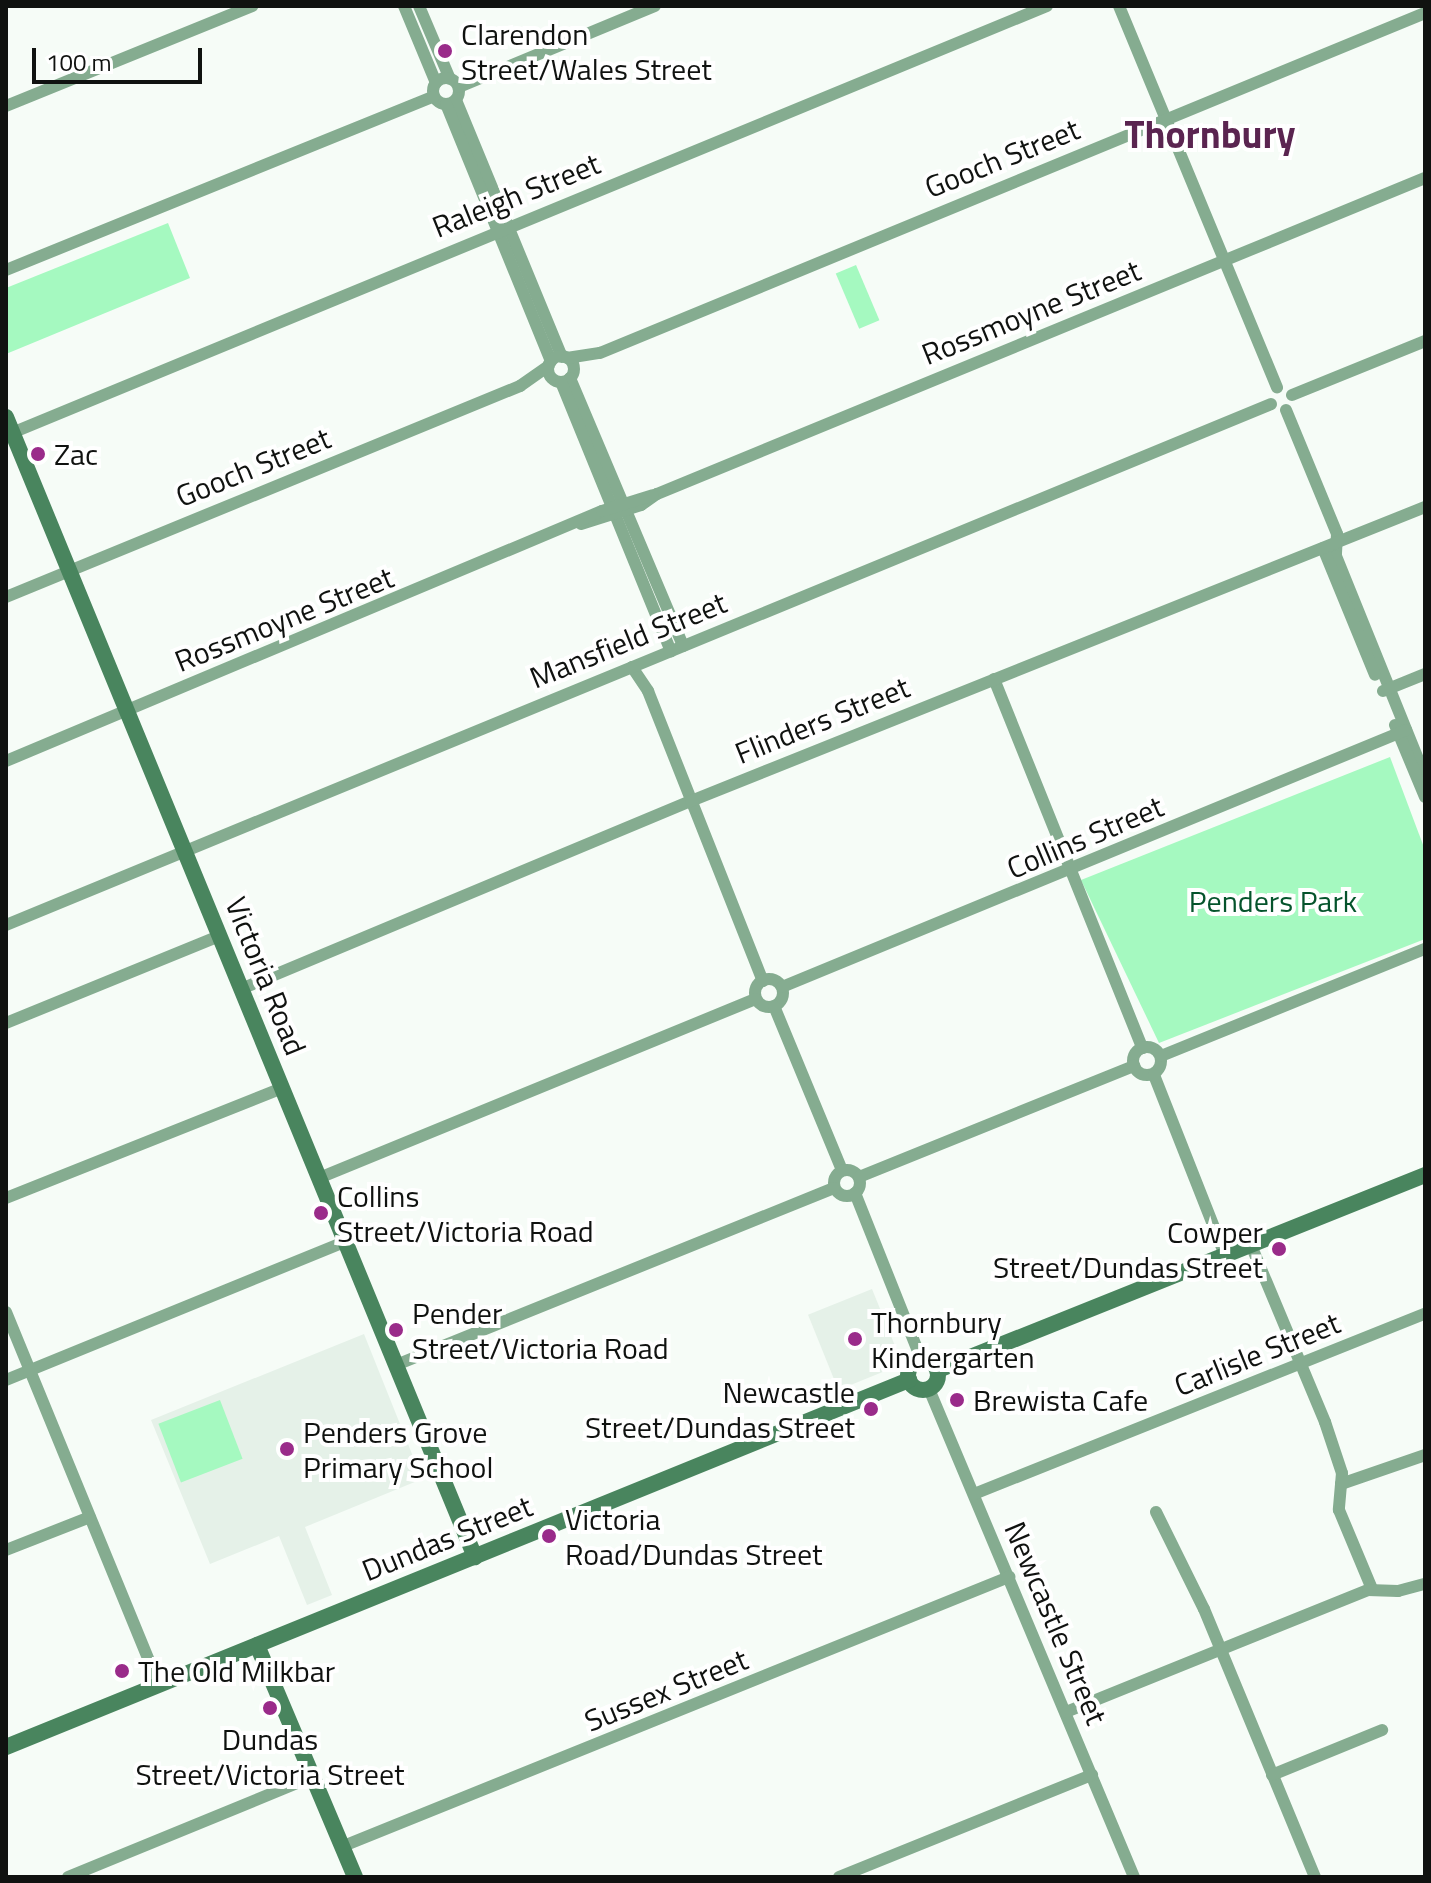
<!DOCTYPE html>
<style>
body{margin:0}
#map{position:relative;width:1431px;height:1883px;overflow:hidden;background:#f6fcf7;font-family:"Titillium Web",sans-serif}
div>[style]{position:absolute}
.built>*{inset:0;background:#e5f1e8;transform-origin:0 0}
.green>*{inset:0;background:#a5f9c0;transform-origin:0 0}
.street>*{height:12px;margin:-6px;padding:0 6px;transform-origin:6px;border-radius:6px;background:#85ac90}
.street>.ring{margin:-6px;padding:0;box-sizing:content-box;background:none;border:12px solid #85ac90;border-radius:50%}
.secondary>*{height:16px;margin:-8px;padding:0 8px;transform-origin:8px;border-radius:8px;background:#49855e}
.secondary>.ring{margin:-8px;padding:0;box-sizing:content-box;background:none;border:16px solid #49855e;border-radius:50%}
.dots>*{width:22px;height:22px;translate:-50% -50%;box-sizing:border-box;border:4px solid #fff;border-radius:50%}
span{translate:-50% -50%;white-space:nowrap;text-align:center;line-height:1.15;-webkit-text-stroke:8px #fff;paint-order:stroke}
.poi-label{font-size:30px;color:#101210}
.left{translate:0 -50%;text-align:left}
.right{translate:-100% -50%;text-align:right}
.street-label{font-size:30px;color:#101210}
.park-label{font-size:30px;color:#05542c}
.district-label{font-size:38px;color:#5a2450;font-weight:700}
.frame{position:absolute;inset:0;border:8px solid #101210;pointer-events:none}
.scale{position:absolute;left:32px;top:48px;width:170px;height:36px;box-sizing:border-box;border:4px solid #101210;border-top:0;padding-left:10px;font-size:24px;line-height:28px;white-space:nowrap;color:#101210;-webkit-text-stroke:6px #fff;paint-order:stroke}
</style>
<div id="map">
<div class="built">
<div style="left:872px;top:1289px;width:81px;height:69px;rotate:68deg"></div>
<div style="clip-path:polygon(364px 1334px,422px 1479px,305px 1527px,332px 1595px,307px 1605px,279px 1536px,210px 1564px,151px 1420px)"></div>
</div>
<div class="green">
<div style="clip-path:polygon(168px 223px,190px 278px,6px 354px,6px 288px)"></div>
<div style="left:856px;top:265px;width:60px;height:22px;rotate:67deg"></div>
<div style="clip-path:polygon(1390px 757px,1425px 850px,1425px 939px,1159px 1043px,1081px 880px)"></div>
<div style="left:220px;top:1400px;width:63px;height:66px;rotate:69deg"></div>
</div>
<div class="street">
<div style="left:404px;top:6px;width:83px;rotate:67.4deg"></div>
<div style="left:419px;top:6px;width:79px;rotate:67deg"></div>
<div style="left:1119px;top:6px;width:413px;rotate:67.5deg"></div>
<div class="ring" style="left:433px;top:78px;width:14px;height:14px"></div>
<div style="left:459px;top:87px;width:212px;rotate:-22.5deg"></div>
<div style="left:456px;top:100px;width:278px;rotate:67.6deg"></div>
<div style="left:446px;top:104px;width:278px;rotate:67.8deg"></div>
<div style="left:6px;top:106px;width:266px;rotate:-22.1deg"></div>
<div style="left:6px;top:270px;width:462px;rotate:-22.1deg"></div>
<div class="ring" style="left:548px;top:356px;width:14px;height:14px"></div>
<div style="left:567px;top:358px;width:33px;rotate:-9deg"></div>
<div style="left:600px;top:353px;width:892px;rotate:-22.4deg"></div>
<div style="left:570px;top:378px;width:291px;rotate:67.1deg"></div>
<div style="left:561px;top:382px;width:291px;rotate:67.8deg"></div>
<div style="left:1292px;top:395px;width:144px;rotate:-22.1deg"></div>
<div style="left:1286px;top:410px;width:134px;rotate:67.6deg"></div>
<div style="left:1337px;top:534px;width:22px;rotate:93deg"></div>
<div style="left:1336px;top:556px;width:237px;rotate:68deg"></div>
<div style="left:7px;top:435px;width:1125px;rotate:-22.42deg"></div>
<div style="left:581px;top:524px;width:63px;rotate:-17.6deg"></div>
<div style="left:641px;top:505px;width:19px;rotate:-35deg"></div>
<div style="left:657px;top:494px;width:830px;rotate:-22.37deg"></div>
<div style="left:1323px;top:548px;width:137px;rotate:67.7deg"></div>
<div style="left:6px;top:597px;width:556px;rotate:-22.32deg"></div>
<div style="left:520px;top:386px;width:35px;rotate:-35deg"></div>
<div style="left:632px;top:667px;width:29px;rotate:56deg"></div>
<div style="left:648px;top:691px;width:312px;rotate:68.4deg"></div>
<div style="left:994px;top:679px;width:398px;rotate:68.1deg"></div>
<div style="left:1383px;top:691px;width:45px;rotate:-22deg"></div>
<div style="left:1395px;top:725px;width:78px;rotate:67.4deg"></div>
<div style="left:6px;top:761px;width:646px;rotate:-22.76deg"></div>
<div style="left:602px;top:511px;width:53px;rotate:-17.4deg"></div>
<div style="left:6px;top:925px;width:1368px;rotate:-22.38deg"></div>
<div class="ring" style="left:755px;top:979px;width:16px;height:16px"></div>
<div style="left:782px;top:987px;width:675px;rotate:-22.38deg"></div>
<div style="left:241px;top:989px;width:488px;rotate:-22.7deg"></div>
<div style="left:691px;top:801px;width:791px;rotate:-21.83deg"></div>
<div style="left:774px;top:1006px;width:178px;rotate:67.5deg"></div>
<div style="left:6px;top:1023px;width:230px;rotate:-22.2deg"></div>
<div class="ring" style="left:1133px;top:1047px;width:16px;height:16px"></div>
<div style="left:1161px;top:1056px;width:285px;rotate:-22.1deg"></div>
<div style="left:1154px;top:1075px;width:193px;rotate:68.5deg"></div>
<div class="ring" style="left:834px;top:1170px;width:14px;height:14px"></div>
<div style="left:859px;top:1177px;width:297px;rotate:-22deg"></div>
<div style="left:319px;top:1178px;width:472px;rotate:-22.3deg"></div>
<div style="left:855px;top:1193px;width:179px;rotate:68.3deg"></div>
<div style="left:6px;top:1198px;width:297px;rotate:-21.7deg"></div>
<div style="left:1251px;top:1245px;width:192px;rotate:67.3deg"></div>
<div style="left:1325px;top:1422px;width:54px;rotate:71.6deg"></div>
<div style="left:1342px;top:1473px;width:37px;rotate:95deg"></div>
<div style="left:1339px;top:1510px;width:86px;rotate:67.3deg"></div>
<div style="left:6px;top:1312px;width:403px;rotate:67.7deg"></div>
<div style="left:396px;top:1365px;width:472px;rotate:-22deg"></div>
<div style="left:6px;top:1380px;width:366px;rotate:-22.2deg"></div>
<div style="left:929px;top:1389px;width:529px;rotate:67.21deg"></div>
<div style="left:1341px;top:1484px;width:89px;rotate:-19deg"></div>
<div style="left:974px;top:1494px;width:486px;rotate:-21.8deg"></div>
<div style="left:1156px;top:1512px;width:108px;rotate:63.7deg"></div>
<div style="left:1204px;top:1609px;width:290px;rotate:67.5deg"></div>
<div style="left:6px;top:1550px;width:90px;rotate:-21.4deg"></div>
<div style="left:1066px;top:1712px;width:326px;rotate:-22deg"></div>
<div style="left:1368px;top:1590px;width:30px;rotate:2deg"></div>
<div style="left:1398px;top:1591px;width:28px;rotate:-15deg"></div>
<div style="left:1272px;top:1775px;width:119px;rotate:-22.2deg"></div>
<div style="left:341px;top:1847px;width:721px;rotate:-22.01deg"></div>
<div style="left:68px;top:1877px;width:264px;rotate:-22.3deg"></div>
<div style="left:839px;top:1877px;width:273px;rotate:-22deg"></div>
</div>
<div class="secondary">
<div style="left:6px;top:417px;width:1233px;rotate:67.64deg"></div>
<div class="ring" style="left:908px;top:1360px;width:14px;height:14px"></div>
<div style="left:938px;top:1370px;width:525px;rotate:-21.82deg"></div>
<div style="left:257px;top:1645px;width:252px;rotate:67.1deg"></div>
<div style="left:6px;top:1747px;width:975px;rotate:-22.12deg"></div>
</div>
<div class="dots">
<div style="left:445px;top:51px;background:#9a2b8a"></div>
<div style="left:38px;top:454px;background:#9a2b8a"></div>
<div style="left:321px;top:1213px;background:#9a2b8a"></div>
<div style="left:1279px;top:1249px;background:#9a2b8a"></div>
<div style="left:396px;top:1330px;background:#9a2b8a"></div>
<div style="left:855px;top:1339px;background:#9a2b8a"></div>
<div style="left:957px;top:1400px;background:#9a2b8a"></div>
<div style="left:871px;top:1409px;background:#9a2b8a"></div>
<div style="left:287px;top:1449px;background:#9a2b8a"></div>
<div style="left:549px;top:1536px;background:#9a2b8a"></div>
<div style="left:122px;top:1671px;background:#9a2b8a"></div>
<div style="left:270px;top:1708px;background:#9a2b8a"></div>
</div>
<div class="poi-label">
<span class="left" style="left:461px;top:51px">Clarendon<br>Street/Wales Street</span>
<span class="left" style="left:54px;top:454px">Zac</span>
<span class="left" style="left:337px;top:1213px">Collins<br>Street/Victoria Road</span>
<span class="right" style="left:1263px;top:1249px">Cowper<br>Street/Dundas Street</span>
<span class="left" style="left:412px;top:1330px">Pender<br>Street/Victoria Road</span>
<span class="left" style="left:871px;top:1339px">Thornbury<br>Kindergarten</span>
<span class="right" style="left:855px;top:1409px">Newcastle<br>Street/Dundas Street</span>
<span class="left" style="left:973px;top:1400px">Brewista Cafe</span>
<span class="left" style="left:303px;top:1449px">Penders Grove<br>Primary School</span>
<span class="left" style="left:565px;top:1536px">Victoria<br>Road/Dundas Street</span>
<span class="left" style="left:138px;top:1671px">The Old Milkbar</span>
<span style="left:270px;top:1756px">Dundas<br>Street/Victoria Street</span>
</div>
<div class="street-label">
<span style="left:1002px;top:158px;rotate:-22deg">Gooch Street</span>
<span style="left:516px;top:195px;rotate:-22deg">Raleigh Street</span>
<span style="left:1031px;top:312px;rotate:-22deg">Rossmoyne Street</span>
<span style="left:253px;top:467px;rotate:-22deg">Gooch Street</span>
<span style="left:284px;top:619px;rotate:-22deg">Rossmoyne Street</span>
<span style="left:628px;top:640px;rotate:-22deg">Mansfield Street</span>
<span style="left:822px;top:720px;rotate:-22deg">Flinders Street</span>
<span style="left:1085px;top:837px;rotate:-23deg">Collins Street</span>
<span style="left:266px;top:976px;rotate:68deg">Victoria Road</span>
<span style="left:1257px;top:1354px;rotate:-22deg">Carlisle Street</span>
<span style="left:447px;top:1538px;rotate:-22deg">Dundas Street</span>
<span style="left:1056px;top:1623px;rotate:67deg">Newcastle Street</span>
<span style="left:666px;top:1690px;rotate:-22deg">Sussex Street</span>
</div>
<div class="park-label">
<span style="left:1273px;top:901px">Penders Park</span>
</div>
<div class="district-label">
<span style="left:1210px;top:135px">Thornbury</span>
</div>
<div class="frame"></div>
<div class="scale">100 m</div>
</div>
